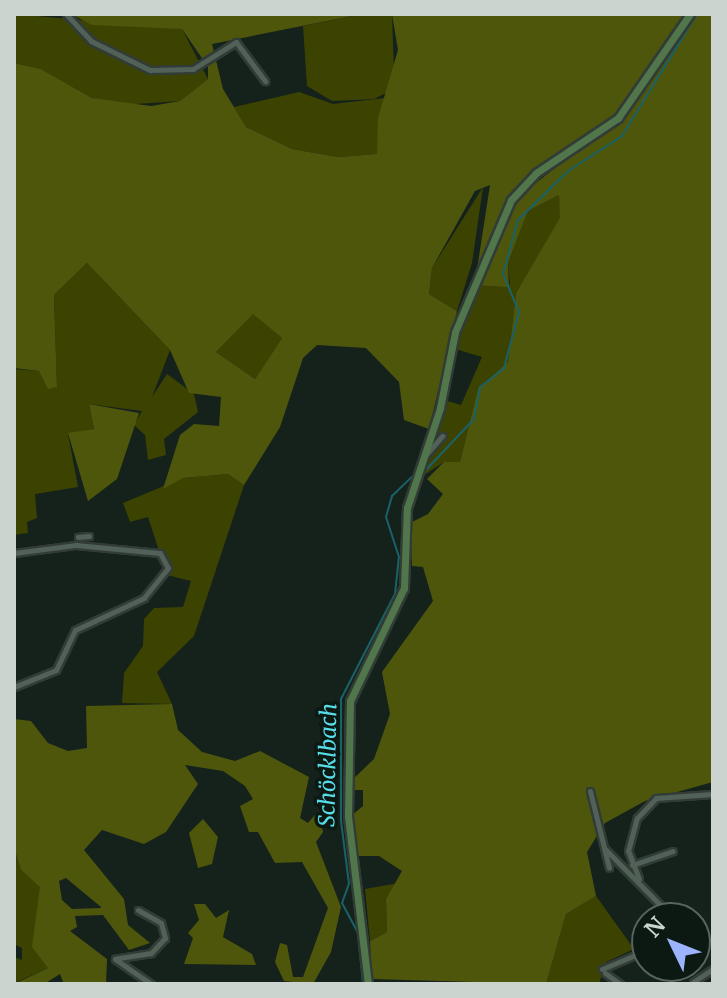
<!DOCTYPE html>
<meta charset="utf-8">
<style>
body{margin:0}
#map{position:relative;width:727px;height:998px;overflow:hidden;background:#15221b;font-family:Merriweather,serif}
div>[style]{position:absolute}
.green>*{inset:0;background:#3c4300}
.forest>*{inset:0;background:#4e560c}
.stream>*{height:2px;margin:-1px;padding:0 1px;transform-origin:1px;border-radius:1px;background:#196269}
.roads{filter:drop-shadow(2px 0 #323c36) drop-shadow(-2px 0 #323c36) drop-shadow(0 2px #323c36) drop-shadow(0 -2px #323c36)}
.street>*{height:5px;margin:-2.5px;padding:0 2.5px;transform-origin:2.5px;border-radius:2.5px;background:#526158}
.secondary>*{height:7px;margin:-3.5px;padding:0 3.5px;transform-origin:3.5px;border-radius:3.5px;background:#52764b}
span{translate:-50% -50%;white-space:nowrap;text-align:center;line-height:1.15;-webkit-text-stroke:7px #0c1912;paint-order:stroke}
.water-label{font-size:22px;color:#57ddea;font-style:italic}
.frame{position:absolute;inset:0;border:16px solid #cbd4cf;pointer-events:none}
.north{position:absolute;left:631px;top:902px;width:80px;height:80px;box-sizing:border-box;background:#0c1912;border:2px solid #58645e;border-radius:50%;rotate:313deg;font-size:22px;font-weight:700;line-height:32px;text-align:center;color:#cbd4cf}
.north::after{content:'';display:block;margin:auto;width:28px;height:36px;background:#9cb4fd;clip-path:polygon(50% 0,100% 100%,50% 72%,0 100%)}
</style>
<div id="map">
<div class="green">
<div style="clip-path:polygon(14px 14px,182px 29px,208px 79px,180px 101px,121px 105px,92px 98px,41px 69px,14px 63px)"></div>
<div style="clip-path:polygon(362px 14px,392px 14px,394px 74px,388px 92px,374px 99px,332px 101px,307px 86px,303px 26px)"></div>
<div style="clip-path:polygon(299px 92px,333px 104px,385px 98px,377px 154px,338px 157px,292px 149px,246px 127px,234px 107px)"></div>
<div style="clip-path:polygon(483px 187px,472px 263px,457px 311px,429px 294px,432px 268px)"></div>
<div style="clip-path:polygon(559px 195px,561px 218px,516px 293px,508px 362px,478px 388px,460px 462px,444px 462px,421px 477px,444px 400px,461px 405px,482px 357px,452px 348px,478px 285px,510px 284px,508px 263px,528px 211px)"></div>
<div style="clip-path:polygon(87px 263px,170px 350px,152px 397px,167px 374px,194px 394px,198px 412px,164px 439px,166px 455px,148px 460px,145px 435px,134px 425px,142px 411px,89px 404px,94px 429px,68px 434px,78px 487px,35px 494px,37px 518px,27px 522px,28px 533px,14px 535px,14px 369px,39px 371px,57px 387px,54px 295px)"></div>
<div style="clip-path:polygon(253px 313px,282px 338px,255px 379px,216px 352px)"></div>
<div style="clip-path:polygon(228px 474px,244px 485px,194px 636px,157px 672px,172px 704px,122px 703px,124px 673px,143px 646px,144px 619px,154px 608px,183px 607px,191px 581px,167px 575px,148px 517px,130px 522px,123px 503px,183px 478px)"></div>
<div style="clip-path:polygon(14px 848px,21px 870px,40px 886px,48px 968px,14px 983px,14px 957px,22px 960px,22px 948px,14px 944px)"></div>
<div style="clip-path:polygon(399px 883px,386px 899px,387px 932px,370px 941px,365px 889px)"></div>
<div style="clip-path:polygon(596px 896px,634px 949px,606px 962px,599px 984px,546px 984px,566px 914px)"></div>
</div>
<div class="forest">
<div style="clip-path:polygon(evenodd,71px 14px,362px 14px,212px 44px,223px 89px,246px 127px,292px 149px,338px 157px,377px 154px,378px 118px,398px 50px,392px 14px,685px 14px,622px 109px,510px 195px,476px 276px,490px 185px,475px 191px,432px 268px,429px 294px,457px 311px,429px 429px,404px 420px,399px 382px,366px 348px,317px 345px,303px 358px,280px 427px,244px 485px,228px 474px,183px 478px,163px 489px,180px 435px,194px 424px,219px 426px,221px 397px,189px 393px,170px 350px,87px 263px,54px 295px,57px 387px,48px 389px,39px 371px,14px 368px,14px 63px,41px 69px,92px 98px,151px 106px,180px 101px,208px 79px,208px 67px,182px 29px,92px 25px,71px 14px,253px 314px,282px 338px,255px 379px,216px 352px,253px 314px)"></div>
<div style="clip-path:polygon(694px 14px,713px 14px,713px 782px,645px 801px,605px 823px,587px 852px,596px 896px,566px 914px,546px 984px,372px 979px,370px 941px,387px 932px,386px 899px,402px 871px,379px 856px,357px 856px,352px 815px,363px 806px,363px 790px,351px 790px,352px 780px,374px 759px,390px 714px,382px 672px,433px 601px,423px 567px,412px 566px,410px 523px,428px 514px,443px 494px,427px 479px,444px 462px,460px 462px,478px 388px,508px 362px,516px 293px,560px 218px,559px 195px,528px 211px,508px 263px,509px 287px,478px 285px,514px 200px,626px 113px)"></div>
<div style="clip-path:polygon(89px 404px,139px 413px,117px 479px,88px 501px,68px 433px,94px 429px)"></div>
<div style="clip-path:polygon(evenodd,172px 704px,178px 730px,202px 752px,235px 761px,260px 751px,309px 777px,300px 818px,308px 823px,319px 810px,323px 832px,316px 842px,341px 907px,331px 952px,313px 984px,284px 981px,275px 962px,280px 943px,287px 945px,293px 977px,303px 977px,328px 908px,302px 862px,275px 863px,258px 832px,249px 832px,240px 806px,253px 799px,245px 786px,223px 771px,185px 765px,198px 784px,166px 832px,144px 844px,102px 830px,84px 850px,124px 899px,128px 925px,150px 943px,129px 950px,103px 915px,75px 916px,77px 927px,70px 931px,107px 959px,106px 984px,64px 984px,60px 974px,44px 984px,14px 984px,48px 968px,32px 947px,40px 887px,21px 870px,14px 848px,14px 719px,31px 721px,48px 743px,68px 751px,87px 748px,86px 706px,172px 704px,66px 878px,101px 907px,101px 908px,72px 909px,62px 900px,59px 881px,66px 878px)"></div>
<div style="clip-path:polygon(203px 819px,218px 837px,212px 864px,198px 868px,189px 833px)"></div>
<div style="clip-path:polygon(194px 904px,205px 904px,216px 918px,229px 910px,223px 937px,252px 954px,256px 965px,184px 964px,193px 938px,188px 933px,199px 920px)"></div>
</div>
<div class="stream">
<div style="left:423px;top:473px;width:74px;rotate:-46.6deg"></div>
<div style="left:474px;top:419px;width:33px;rotate:-79deg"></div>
<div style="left:480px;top:387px;width:31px;rotate:-38deg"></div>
<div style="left:504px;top:368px;width:58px;rotate:-75deg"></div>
<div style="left:519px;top:312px;width:41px;rotate:-112.8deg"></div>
<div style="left:503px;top:274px;width:56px;rotate:-74.5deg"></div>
<div style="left:518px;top:220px;width:70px;rotate:-44.4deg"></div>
<div style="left:568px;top:171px;width:64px;rotate:-32.9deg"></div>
<div style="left:622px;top:136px;width:143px;rotate:-58.4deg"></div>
<div style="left:363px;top:984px;width:51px;rotate:-95.6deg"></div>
<div style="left:358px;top:933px;width:34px;rotate:-118deg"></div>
<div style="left:342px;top:903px;width:20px;rotate:-70deg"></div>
<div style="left:349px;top:884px;width:64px;rotate:-97.2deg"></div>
<div style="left:341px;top:821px;width:122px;rotate:-90deg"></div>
<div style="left:341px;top:699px;width:118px;rotate:-62.8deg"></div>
<div style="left:395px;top:594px;width:37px;rotate:-84deg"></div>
<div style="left:399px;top:557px;width:42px;rotate:-108deg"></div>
<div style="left:386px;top:517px;width:22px;rotate:-74deg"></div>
<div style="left:392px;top:496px;width:29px;rotate:-44deg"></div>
</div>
<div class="roads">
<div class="street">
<div style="left:66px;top:14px;width:37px;rotate:47deg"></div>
<div style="left:91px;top:41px;width:66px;rotate:26.2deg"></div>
<div style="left:150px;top:70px;width:43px;rotate:-1.3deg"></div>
<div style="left:193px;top:69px;width:51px;rotate:-32.1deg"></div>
<div style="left:236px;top:42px;width:49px;rotate:53.4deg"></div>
<div style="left:424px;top:457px;width:28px;rotate:-49deg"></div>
<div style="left:78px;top:537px;width:11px;rotate:-5deg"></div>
<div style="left:14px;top:553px;width:63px;rotate:-7.4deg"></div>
<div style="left:76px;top:545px;width:84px;rotate:5.4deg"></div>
<div style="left:160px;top:553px;width:17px;rotate:62deg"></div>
<div style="left:168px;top:568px;width:38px;rotate:129deg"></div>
<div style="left:144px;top:598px;width:76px;rotate:155.1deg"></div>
<div style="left:75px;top:630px;width:44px;rotate:115.4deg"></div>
<div style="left:56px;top:670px;width:45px;rotate:158deg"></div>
<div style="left:590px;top:791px;width:79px;rotate:76.1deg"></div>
<div style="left:605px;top:849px;width:97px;rotate:45.4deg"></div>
<div style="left:632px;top:865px;width:43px;rotate:-18.9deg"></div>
<div style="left:639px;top:879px;width:30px;rotate:-111deg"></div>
<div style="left:628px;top:851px;width:34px;rotate:-75deg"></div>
<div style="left:637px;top:818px;width:28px;rotate:-46deg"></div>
<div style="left:656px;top:798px;width:56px;rotate:-4.1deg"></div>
<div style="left:138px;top:910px;width:26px;rotate:29deg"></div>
<div style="left:161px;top:923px;width:16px;rotate:75deg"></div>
<div style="left:165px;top:938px;width:21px;rotate:133deg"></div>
<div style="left:151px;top:953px;width:36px;rotate:171deg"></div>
<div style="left:115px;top:959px;width:44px;rotate:34.8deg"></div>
<div style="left:695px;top:937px;width:18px;rotate:9deg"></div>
<div style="left:602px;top:969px;width:49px;rotate:-22.9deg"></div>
<div style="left:605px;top:973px;width:19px;rotate:36deg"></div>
<div style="left:693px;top:982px;width:24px;rotate:-33deg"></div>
</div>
<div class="secondary">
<div style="left:368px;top:984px;width:169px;rotate:-96.8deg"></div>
<div style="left:348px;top:816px;width:115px;rotate:-89deg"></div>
<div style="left:350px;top:701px;width:125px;rotate:-64.5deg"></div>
<div style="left:404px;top:588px;width:80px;rotate:-87.9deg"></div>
<div style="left:407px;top:508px;width:105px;rotate:-71.7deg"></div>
<div style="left:440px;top:408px;width:77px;rotate:-78.8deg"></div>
<div style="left:455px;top:332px;width:143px;rotate:-67deg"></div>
<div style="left:511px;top:200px;width:37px;rotate:-47deg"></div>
<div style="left:536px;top:173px;width:99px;rotate:-33.9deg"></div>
<div style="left:618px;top:118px;width:126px;rotate:-55.3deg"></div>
</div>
</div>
<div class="water-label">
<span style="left:328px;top:765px;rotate:-89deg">Schöcklbach</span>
</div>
<div class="frame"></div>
<div class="north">N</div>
</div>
